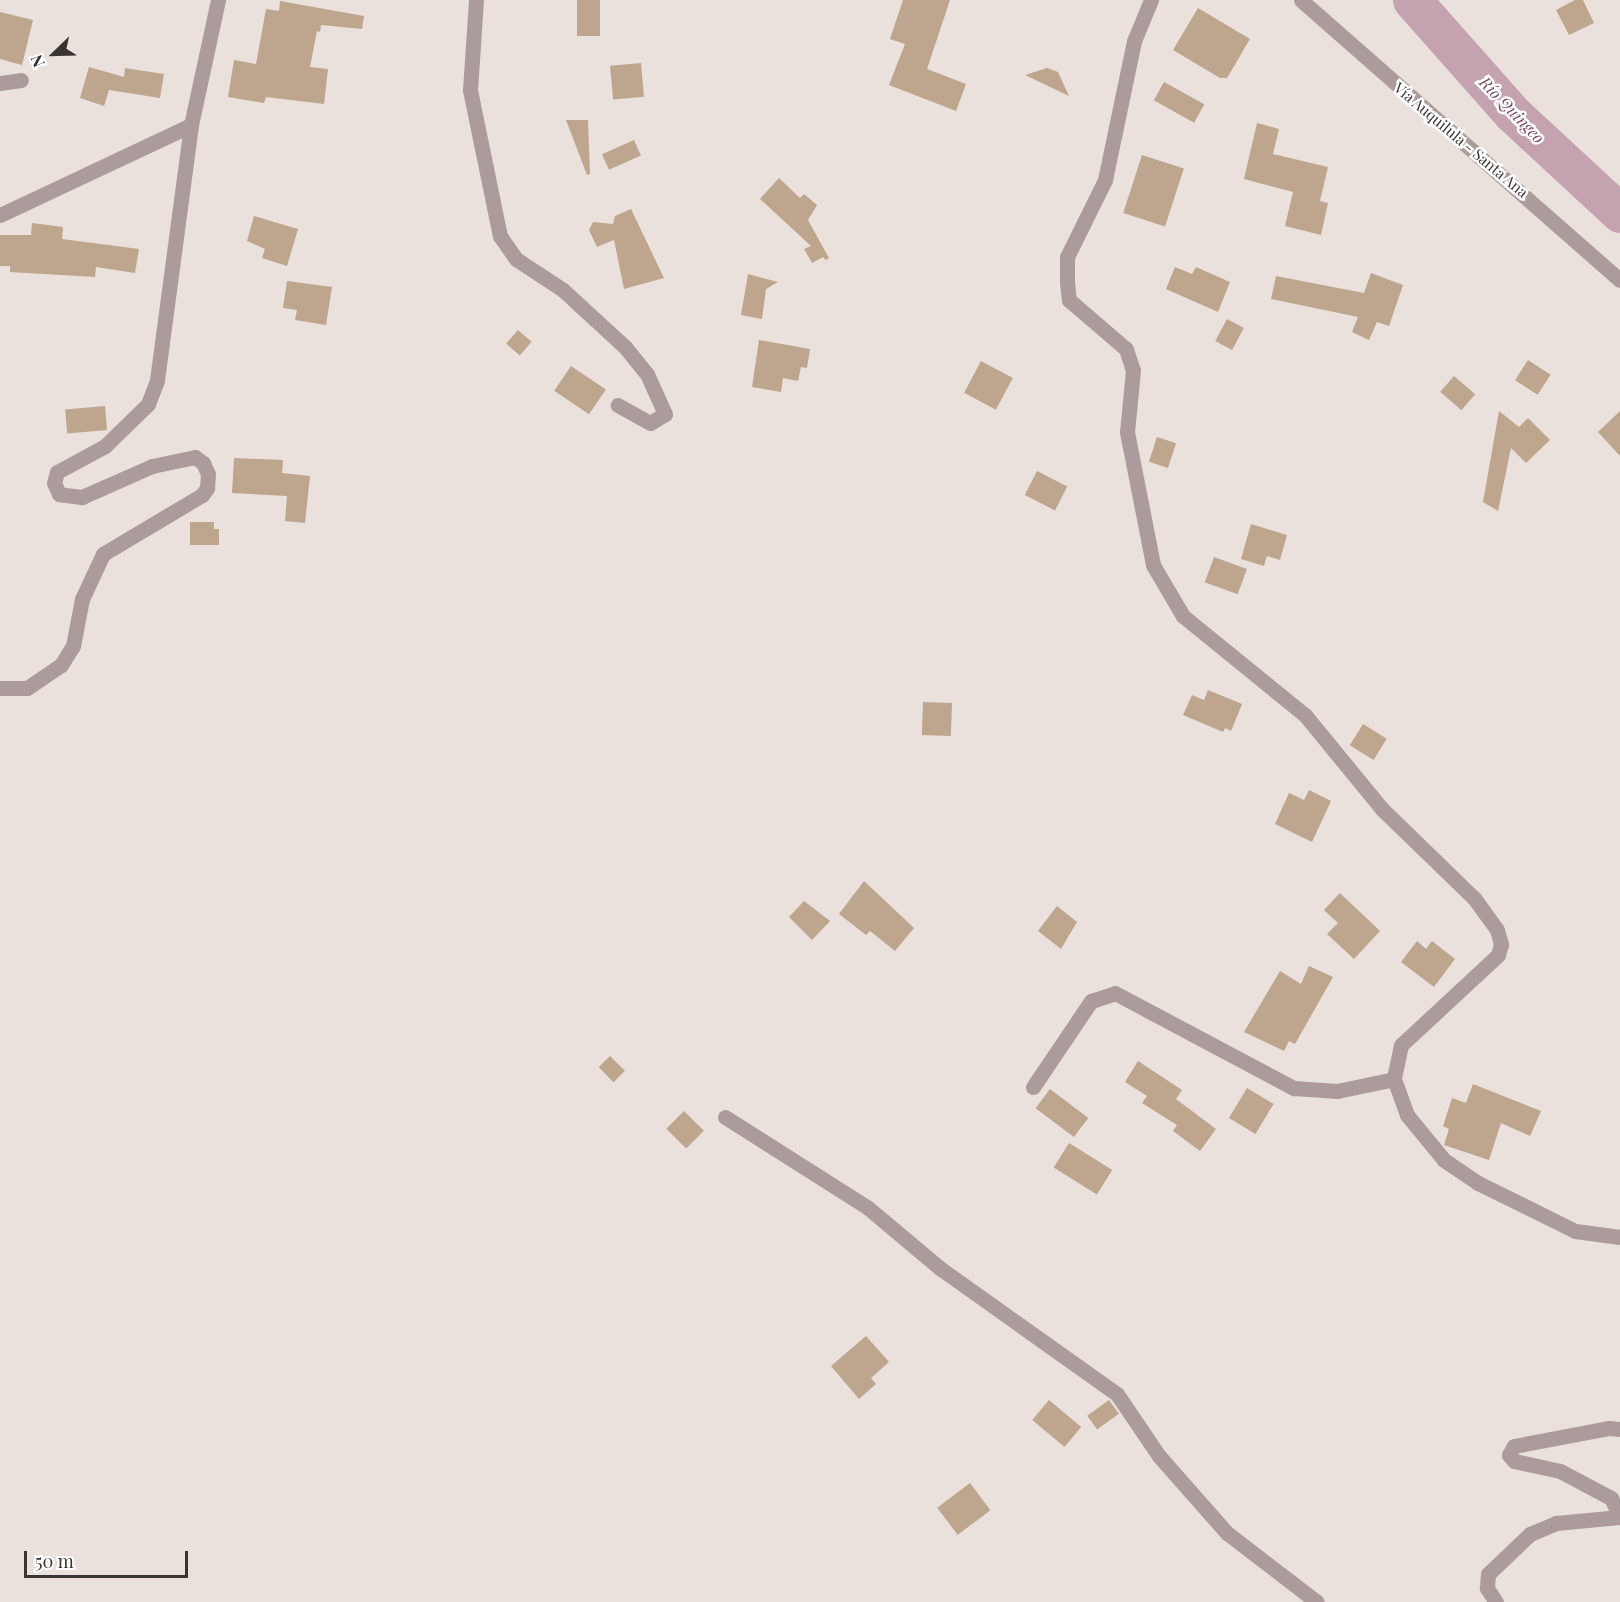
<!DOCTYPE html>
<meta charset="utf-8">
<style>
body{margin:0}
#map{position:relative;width:1620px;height:1602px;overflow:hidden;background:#eae0dc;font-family:"Playfair Display",serif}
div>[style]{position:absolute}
.river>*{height:39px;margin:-19.5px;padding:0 19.5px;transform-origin:19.5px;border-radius:19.5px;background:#c5a2b0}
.building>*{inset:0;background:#bea58d;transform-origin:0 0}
.street>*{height:15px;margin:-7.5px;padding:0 7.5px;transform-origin:7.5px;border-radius:7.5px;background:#ac9b9b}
span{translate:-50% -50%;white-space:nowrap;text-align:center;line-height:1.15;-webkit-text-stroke:5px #fff;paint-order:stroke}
.street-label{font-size:15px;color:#383432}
.water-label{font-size:16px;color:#78455c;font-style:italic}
.north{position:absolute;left:24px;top:24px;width:60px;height:60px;-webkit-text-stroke:4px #fff;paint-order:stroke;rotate:247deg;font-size:16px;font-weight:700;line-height:24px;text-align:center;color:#383432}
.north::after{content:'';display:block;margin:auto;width:21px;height:27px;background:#383432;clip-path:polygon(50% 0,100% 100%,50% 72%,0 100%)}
.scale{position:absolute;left:24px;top:1551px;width:164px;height:27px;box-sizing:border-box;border:3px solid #383432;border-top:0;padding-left:8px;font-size:18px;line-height:21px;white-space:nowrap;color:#383432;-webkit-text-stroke:4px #fff;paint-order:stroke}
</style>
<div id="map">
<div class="river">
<div style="left:1412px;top:0;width:152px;rotate:48.5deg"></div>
<div style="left:1513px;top:114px;width:146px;rotate:42.8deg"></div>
</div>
<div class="building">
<div style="left:577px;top:0;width:23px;height:36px"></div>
<div style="clip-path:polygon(903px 0,950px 0,927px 69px,966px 84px,956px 111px,889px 85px,905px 44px,890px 39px)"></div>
<div style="clip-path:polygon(1575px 0,1583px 0,1594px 23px,1569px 35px,1556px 10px)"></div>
<div style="clip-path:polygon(280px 1px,364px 16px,362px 29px,321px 25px,320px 32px,317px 31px,310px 67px,328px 69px,324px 104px,266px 97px,264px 103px,228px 97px,234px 60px,256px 64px,266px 9px,279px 11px)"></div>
<div style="clip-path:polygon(1198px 8px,1250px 39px,1227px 78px,1220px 78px,1173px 50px)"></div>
<div style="clip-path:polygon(0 12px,33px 20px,22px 65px,0 59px)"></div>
<div style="left:641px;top:63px;width:34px;height:31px;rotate:85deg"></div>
<div style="clip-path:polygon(89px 67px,124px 77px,125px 68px,164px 74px,160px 98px,109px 90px,104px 106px,80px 98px)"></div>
<div style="clip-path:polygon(1047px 68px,1058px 72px,1069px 96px,1025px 75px)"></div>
<div style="left:1164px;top:82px;width:46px;height:21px;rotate:29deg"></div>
<div style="clip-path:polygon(566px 120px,588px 120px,590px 174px,587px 175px)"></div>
<div style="clip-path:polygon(1257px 123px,1279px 129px,1273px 154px,1328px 167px,1320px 201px,1328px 203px,1321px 235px,1285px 226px,1293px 192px,1244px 179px)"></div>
<div style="left:634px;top:140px;width:17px;height:35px;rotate:66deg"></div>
<div style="left:1142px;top:155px;width:44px;height:61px;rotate:18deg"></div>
<div style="clip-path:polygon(779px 178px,800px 198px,804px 194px,817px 205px,808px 220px,829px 258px,826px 260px,823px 257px,812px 263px,804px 249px,811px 246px,760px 199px)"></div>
<div style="clip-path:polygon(631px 209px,664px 278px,624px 289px,614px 240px,597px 247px,589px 230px,593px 222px,613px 224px,615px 216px)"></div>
<div style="clip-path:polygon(254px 216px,298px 229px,287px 266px,262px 258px,265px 249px,247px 241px)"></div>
<div style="clip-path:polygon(32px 223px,63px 227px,62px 239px,139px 249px,135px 273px,96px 267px,95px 277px,10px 272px,10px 266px,0 266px,0 235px,31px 235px)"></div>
<div style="clip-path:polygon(1175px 267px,1192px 274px,1196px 267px,1230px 282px,1218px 312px,1166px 289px)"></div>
<div style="clip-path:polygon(1371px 273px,1403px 285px,1389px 326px,1377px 322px,1369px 340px,1352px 332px,1358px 317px,1271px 299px,1276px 276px,1364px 293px)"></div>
<div style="clip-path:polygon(748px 274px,778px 282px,766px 289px,762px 319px,741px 315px)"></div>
<div style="clip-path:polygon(287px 281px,332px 287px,326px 325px,295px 320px,297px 310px,283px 308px)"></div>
<div style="left:1227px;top:319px;width:19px;height:25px;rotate:28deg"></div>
<div style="left:518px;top:330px;width:18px;height:18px;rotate:41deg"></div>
<div style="clip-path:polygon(759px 340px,810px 349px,807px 368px,801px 367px,798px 381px,783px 378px,781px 392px,752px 387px)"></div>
<div style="left:1528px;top:360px;width:27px;height:24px;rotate:33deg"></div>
<div style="left:981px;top:361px;width:36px;height:36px;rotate:28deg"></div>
<div style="left:571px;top:366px;width:42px;height:30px;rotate:34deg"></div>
<div style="left:1454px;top:376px;width:28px;height:21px;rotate:41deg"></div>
<div style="left:105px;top:406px;width:24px;height:40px;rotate:85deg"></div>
<div style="clip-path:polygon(1499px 411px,1519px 427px,1528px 418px,1550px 440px,1526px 463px,1511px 448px,1498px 511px,1483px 502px)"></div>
<div style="clip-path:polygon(1620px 411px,1620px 456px,1598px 432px)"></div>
<div style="left:1157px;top:437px;width:20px;height:26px;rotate:18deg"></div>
<div style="clip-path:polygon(234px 458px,283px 460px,282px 473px,310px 476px,305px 523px,285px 521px,287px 496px,232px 493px)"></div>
<div style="left:1037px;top:471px;width:34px;height:27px;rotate:27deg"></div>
<div style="clip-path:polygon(190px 522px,214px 522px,214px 529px,219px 529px,219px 545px,190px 545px)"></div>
<div style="clip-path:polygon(1251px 524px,1287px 535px,1280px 560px,1267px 556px,1264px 566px,1241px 559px)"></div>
<div style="left:1214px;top:557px;width:35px;height:27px;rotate:20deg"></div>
<div style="clip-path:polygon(1208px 690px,1242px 704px,1231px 731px,1225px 728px,1223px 732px,1183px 715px,1192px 695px,1204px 700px)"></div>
<div style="left:923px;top:702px;width:29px;height:33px;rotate:2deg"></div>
<div style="left:1363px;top:724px;width:28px;height:25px;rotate:32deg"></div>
<div style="clip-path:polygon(1309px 790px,1331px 801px,1312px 842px,1275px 824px,1289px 793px,1304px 800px)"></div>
<div style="clip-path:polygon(864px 881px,914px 928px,895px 951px,870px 931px,866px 935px,839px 914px)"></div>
<div style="clip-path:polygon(1340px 893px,1380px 931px,1354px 959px,1327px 934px,1338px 923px,1324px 910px)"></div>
<div style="clip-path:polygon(804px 901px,830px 921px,812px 940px,789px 917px)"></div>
<div style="clip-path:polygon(1057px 906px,1077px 922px,1061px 949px,1038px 931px)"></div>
<div style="clip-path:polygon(1417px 941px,1426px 949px,1432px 941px,1455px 959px,1434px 987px,1401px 962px)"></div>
<div style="clip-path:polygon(1309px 966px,1333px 977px,1295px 1044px,1289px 1041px,1284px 1051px,1244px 1032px,1280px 971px,1301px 984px)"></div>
<div style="left:610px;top:1056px;width:21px;height:16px;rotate:45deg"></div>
<div style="clip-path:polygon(1138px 1061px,1182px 1090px,1176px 1099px,1216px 1129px,1200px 1151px,1173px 1131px,1177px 1125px,1142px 1103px,1147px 1096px,1125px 1082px)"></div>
<div style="clip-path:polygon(1473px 1084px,1541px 1111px,1530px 1136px,1501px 1123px,1489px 1160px,1444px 1145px,1449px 1129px,1443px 1126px,1452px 1098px,1466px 1103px)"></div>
<div style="left:1247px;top:1088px;width:31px;height:35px;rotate:31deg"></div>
<div style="left:1050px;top:1089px;width:48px;height:24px;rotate:37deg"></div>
<div style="left:684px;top:1111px;width:28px;height:25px;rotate:45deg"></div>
<div style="left:1069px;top:1143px;width:51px;height:29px;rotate:32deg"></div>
<div style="clip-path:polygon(866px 1336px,889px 1362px,871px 1378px,876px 1384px,859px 1399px,831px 1366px)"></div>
<div style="left:1049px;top:1400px;width:42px;height:26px;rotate:40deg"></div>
<div style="left:1109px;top:1400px;width:17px;height:27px;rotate:54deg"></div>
<div style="left:970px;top:1483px;width:34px;height:41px;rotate:53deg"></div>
</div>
<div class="street">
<div style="left:476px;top:0;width:90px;rotate:93.8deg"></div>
<div style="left:470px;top:90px;width:149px;rotate:78.4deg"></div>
<div style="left:500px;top:236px;width:28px;rotate:55deg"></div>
<div style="left:516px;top:259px;width:56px;rotate:33.4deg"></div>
<div style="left:563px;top:290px;width:84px;rotate:42.6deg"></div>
<div style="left:625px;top:347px;width:35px;rotate:51deg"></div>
<div style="left:647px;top:374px;width:44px;rotate:65.8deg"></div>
<div style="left:665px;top:414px;width:17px;rotate:149deg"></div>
<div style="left:650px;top:423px;width:37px;rotate:-151deg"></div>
<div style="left:1151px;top:0;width:44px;rotate:112.5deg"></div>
<div style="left:1134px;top:41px;width:142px;rotate:101.8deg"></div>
<div style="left:1105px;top:180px;width:86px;rotate:116.3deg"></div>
<div style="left:1067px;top:257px;width:25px;rotate:90deg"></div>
<div style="left:1067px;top:282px;width:18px;rotate:84deg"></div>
<div style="left:1069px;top:300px;width:75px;rotate:40.7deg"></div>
<div style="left:1126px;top:349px;width:22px;rotate:72deg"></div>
<div style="left:1133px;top:370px;width:62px;rotate:95.5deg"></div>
<div style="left:1127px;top:432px;width:136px;rotate:78.9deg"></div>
<div style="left:1153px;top:565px;width:59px;rotate:59.5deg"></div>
<div style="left:1183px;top:616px;width:157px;rotate:39.1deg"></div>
<div style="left:1305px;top:715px;width:120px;rotate:50.7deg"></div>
<div style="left:1381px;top:808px;width:129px;rotate:44.1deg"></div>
<div style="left:1474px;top:898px;width:39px;rotate:54deg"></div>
<div style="left:1497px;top:930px;width:15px;rotate:74deg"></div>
<div style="left:1501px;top:944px;width:11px;rotate:105deg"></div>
<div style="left:1498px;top:955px;width:132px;rotate:137.1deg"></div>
<div style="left:1401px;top:1045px;width:35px;rotate:102deg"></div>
<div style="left:1394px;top:1079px;width:38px;rotate:70deg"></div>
<div style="left:1407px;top:1115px;width:58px;rotate:50.6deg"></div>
<div style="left:1444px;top:1160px;width:41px;rotate:34.1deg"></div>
<div style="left:1478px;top:1183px;width:108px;rotate:26.3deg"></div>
<div style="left:1575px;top:1231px;width:45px;rotate:7.6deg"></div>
<div style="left:1301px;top:0;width:424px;rotate:41.3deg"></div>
<div style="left:0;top:83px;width:21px;rotate:-8deg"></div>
<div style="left:0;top:215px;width:211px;rotate:-25.2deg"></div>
<div style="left:0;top:688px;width:27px"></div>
<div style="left:27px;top:688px;width:41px;rotate:-34.1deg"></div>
<div style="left:61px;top:665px;width:22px;rotate:-58deg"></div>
<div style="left:73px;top:646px;width:48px;rotate:-79.2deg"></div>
<div style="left:82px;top:599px;width:50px;rotate:-65deg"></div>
<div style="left:103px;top:554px;width:115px;rotate:-30.8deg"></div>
<div style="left:202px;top:495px;width:9px;rotate:-54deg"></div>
<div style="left:207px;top:488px;width:14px;rotate:-86deg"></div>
<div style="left:208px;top:474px;width:12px;rotate:-114deg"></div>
<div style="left:203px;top:463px;width:10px;rotate:-143deg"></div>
<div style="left:195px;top:457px;width:44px;rotate:168.2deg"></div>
<div style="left:152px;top:466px;width:77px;rotate:156.1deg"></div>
<div style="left:82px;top:497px;width:23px;rotate:-173deg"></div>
<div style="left:59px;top:494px;width:12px;rotate:-114deg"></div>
<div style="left:54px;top:483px;width:11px;rotate:-75deg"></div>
<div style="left:57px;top:472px;width:55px;rotate:-28.4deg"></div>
<div style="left:105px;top:446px;width:60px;rotate:-44.3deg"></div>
<div style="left:148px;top:404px;width:26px;rotate:-69deg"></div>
<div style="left:157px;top:380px;width:257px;rotate:-82.4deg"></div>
<div style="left:191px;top:125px;width:128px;rotate:-77.8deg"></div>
<div style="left:1033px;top:1087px;width:104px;rotate:-56deg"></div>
<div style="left:1091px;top:1001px;width:25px;rotate:-18deg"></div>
<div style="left:1115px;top:993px;width:203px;rotate:28deg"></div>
<div style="left:1294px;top:1088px;width:43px;rotate:4deg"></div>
<div style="left:1337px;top:1091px;width:58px;rotate:-11.9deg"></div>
<div style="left:725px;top:1117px;width:168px;rotate:32.4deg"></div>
<div style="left:867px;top:1207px;width:97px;rotate:40deg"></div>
<div style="left:941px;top:1269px;width:216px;rotate:35.4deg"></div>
<div style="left:1117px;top:1394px;width:75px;rotate:55.9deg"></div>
<div style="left:1159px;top:1456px;width:103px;rotate:48.6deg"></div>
<div style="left:1227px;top:1533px;width:113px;rotate:37.5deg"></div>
<div style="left:1496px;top:1602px;width:17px;rotate:-123deg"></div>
<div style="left:1487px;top:1588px;width:14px;rotate:-86deg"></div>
<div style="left:1488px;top:1574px;width:58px;rotate:-43.6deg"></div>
<div style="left:1530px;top:1534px;width:28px;rotate:-23deg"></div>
<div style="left:1556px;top:1523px;width:64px;rotate:-5.4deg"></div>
<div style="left:1620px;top:1517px;width:21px;rotate:-115deg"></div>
<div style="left:1611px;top:1498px;width:58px;rotate:-152.1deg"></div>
<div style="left:1560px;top:1471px;width:47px;rotate:-167.7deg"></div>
<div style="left:1514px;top:1461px;width:8px;rotate:-130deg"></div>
<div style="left:1509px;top:1455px;width:10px;rotate:-61deg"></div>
<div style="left:1514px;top:1446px;width:97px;rotate:-10.7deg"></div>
<div style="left:1609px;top:1428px;width:11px;rotate:5deg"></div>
</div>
<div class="street-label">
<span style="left:1461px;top:140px;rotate:40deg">Vía Auquilula - Santa Ana</span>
</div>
<div class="water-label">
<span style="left:1512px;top:110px;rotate:46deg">Río Quingeo</span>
</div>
<div class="north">N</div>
<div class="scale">50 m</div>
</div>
